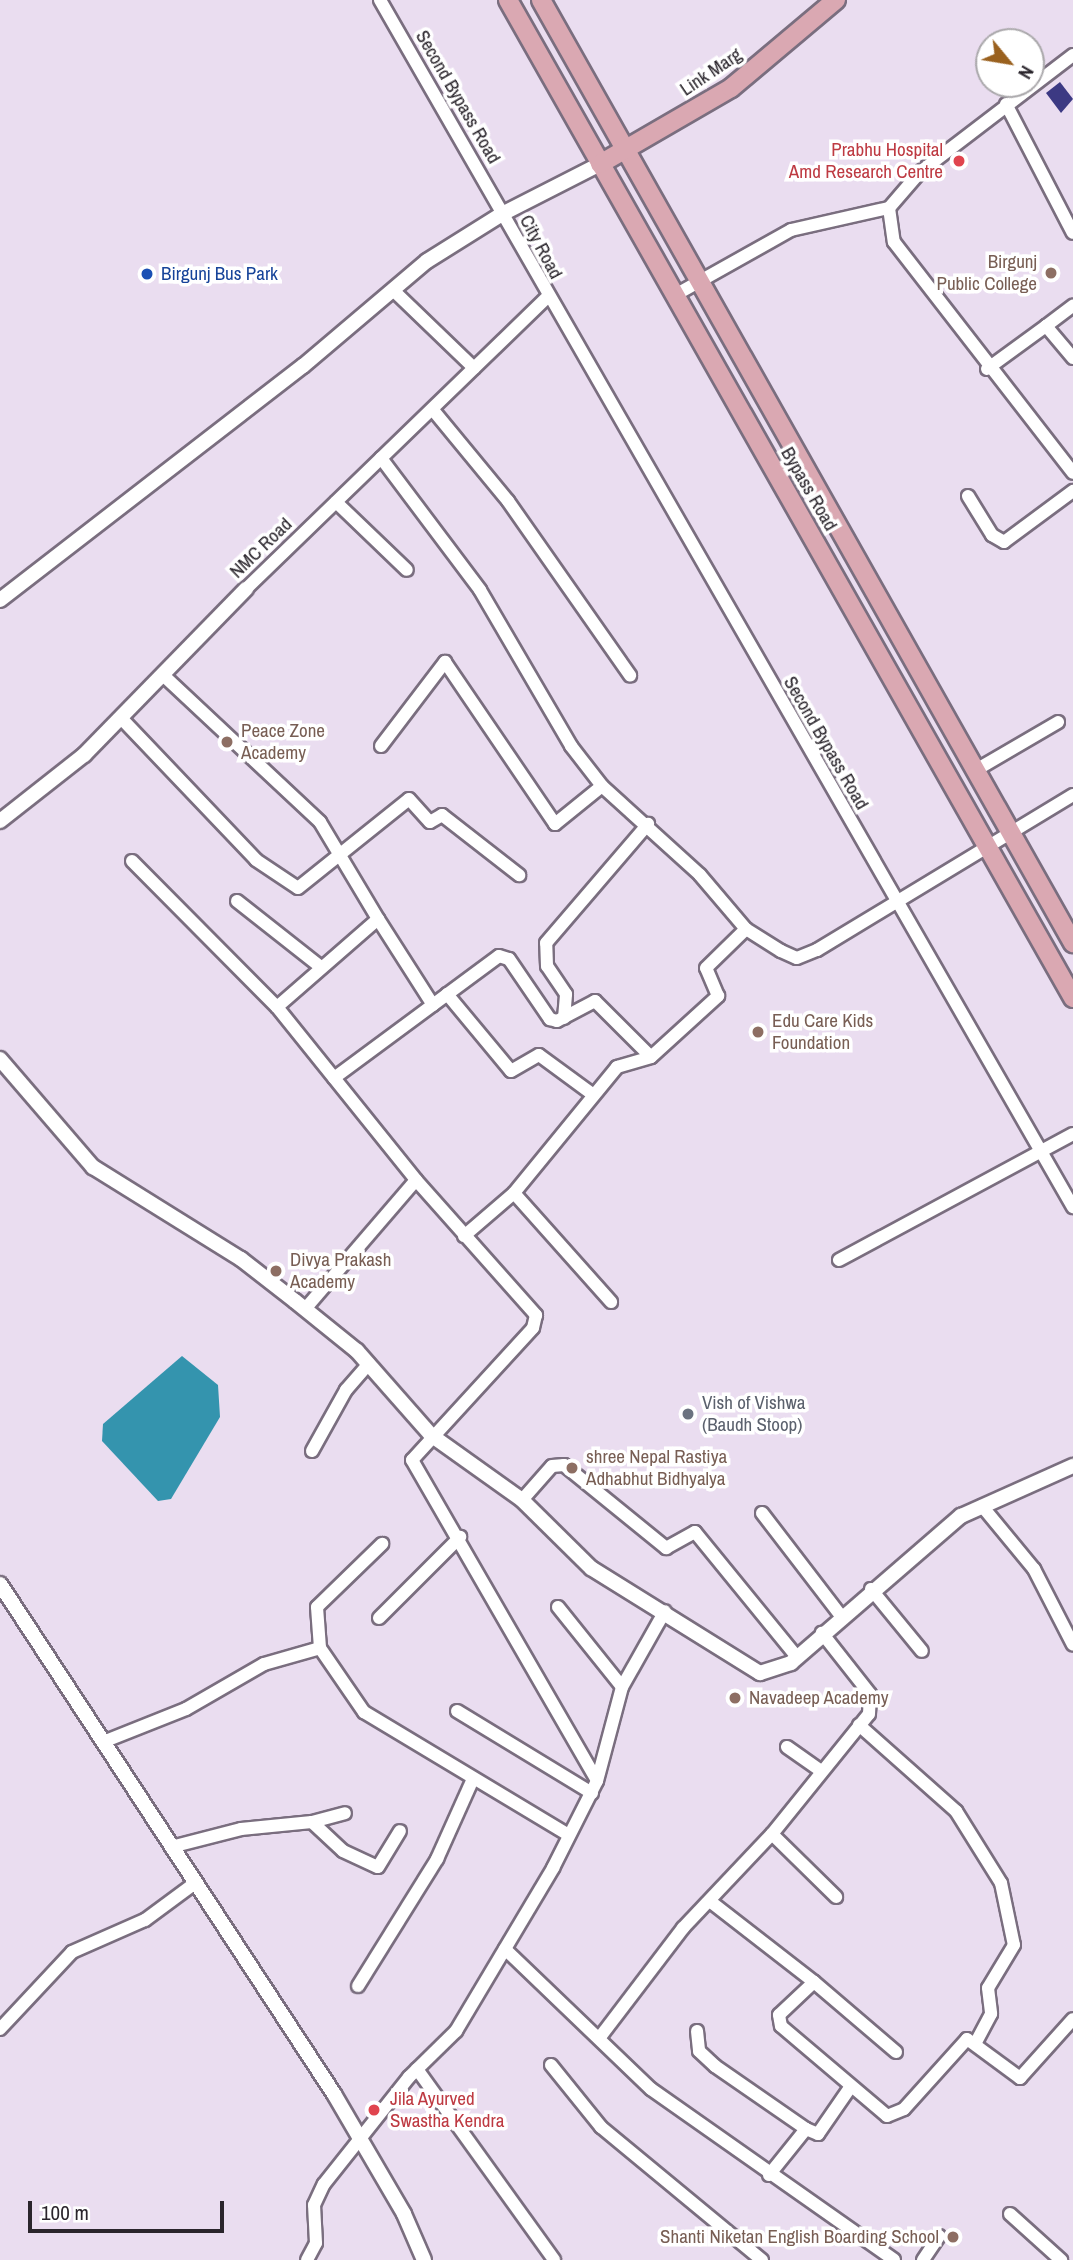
<!DOCTYPE html>
<style>
body{margin:0}
#map{position:relative;width:1073px;height:2260px;overflow:hidden;background:#eaddf0;font-family:"Archivo Narrow",sans-serif}
div>[style]{position:absolute}
.water>*{inset:0;background:#3494ae}
.building>*{inset:0;background:#3c3983}
.roads{filter:drop-shadow(2px 0 #7a6e7f) drop-shadow(-2px 0 #7a6e7f) drop-shadow(0 2px #7a6e7f) drop-shadow(0 -2px #7a6e7f)}
.minor>*{height:12px;margin:-6px;padding:0 6px;transform-origin:6px;border-radius:6px;background:#fff}
.tertiary>*{height:14px;margin:-7px;padding:0 7px;transform-origin:7px;border-radius:7px;background:#fff}
.primary>*{height:18px;margin:-9px;padding:0 9px;transform-origin:9px;border-radius:9px;background:#daa8b2}
.dots>*{width:19px;height:19px;translate:-50% -50%;box-sizing:border-box;border:4px solid #fff;border-radius:50%}
span{translate:-50% -50%;white-space:nowrap;text-align:center;line-height:1.15;-webkit-text-stroke:7px #fff;paint-order:stroke}
.street-label{font-size:19px;color:#2a252c}
.health-label{font-size:19px;color:#be3a42}
.right{translate:-100% -50%;text-align:right}
.left{translate:0 -50%;text-align:left}
.education-label{font-size:19px;color:#785e54}
.transit-label{font-size:19px;color:#164399}
.worship-label{font-size:19px;color:#5b616d}
.north{position:absolute;left:975px;top:28px;width:70px;height:70px;box-sizing:border-box;background:#fff;border:2px solid #aaa8ab;border-radius:50%;rotate:120deg;font-size:19px;font-weight:700;line-height:28px;text-align:center;color:#2a252c}
.north::after{content:'';display:block;margin:auto;width:24px;height:32px;background:#9a611f;clip-path:polygon(50% 0,100% 100%,50% 72%,0 100%)}
.scale{position:absolute;left:28px;top:2201px;width:196px;height:32px;box-sizing:border-box;border:4px solid #2a252c;border-top:0;padding-left:9px;font-size:21px;line-height:24px;white-space:nowrap;color:#2a252c;-webkit-text-stroke:5px #fff;paint-order:stroke}
</style>
<div id="map">
<div class="water">
<div style="clip-path:polygon(182px 1356px,218px 1385px,220px 1417px,171px 1499px,158px 1501px,102px 1441px,103px 1424px)"></div>
</div>
<div class="building">
<div style="clip-path:polygon(1060px 82px,1073px 99px,1061px 113px,1046px 93px)"></div>
</div>
<div class="roads">
<div class="minor">
<div style="left:380px;top:0;width:1392px;rotate:60.14deg"></div>
<div style="left:1073px;top:55px;width:193px;rotate:142.6deg"></div>
<div style="left:920px;top:172px;width:48px;rotate:130.7deg"></div>
<div style="left:889px;top:208px;width:34px;rotate:82deg"></div>
<div style="left:894px;top:242px;width:292px;rotate:52.2deg"></div>
<div style="left:1006px;top:104px;width:145px;rotate:62.6deg"></div>
<div style="left:394px;top:291px;width:111px;rotate:43.9deg"></div>
<div style="left:677px;top:294px;width:131px;rotate:-29.3deg"></div>
<div style="left:791px;top:230px;width:100px;rotate:-12.7deg"></div>
<div style="left:1046px;top:326px;width:34px;rotate:-37deg"></div>
<div style="left:987px;top:369px;width:73px;rotate:-36.1deg"></div>
<div style="left:1046px;top:326px;width:42px;rotate:49.8deg"></div>
<div style="left:433px;top:410px;width:118px;rotate:50.5deg"></div>
<div style="left:508px;top:501px;width:213px;rotate:55deg"></div>
<div style="left:381px;top:458px;width:165px;rotate:53.1deg"></div>
<div style="left:480px;top:590px;width:181px;rotate:59.7deg"></div>
<div style="left:571px;top:746px;width:51px;rotate:52.2deg"></div>
<div style="left:602px;top:786px;width:132px;rotate:42.2deg"></div>
<div style="left:700px;top:875px;width:71px;rotate:49.6deg"></div>
<div style="left:746px;top:929px;width:41px;rotate:32.2deg"></div>
<div style="left:781px;top:951px;width:17px;rotate:24deg"></div>
<div style="left:797px;top:958px;width:22px;rotate:-22deg"></div>
<div style="left:817px;top:950px;width:299px;rotate:-31.2deg"></div>
<div style="left:968px;top:496px;width:46px;rotate:58.4deg"></div>
<div style="left:992px;top:535px;width:14px;rotate:30deg"></div>
<div style="left:1004px;top:542px;width:86px;rotate:-36.5deg"></div>
<div style="left:336px;top:502px;width:98px;rotate:43.8deg"></div>
<div style="left:246px;top:589px;width:418px;rotate:-44.1deg"></div>
<div style="left:163px;top:675px;width:215px;rotate:43.1deg"></div>
<div style="left:320px;top:822px;width:113px;rotate:59.1deg"></div>
<div style="left:378px;top:919px;width:134px;rotate:138.9deg"></div>
<div style="left:277px;top:1007px;width:222px;rotate:51.2deg"></div>
<div style="left:416px;top:1180px;width:181px;rotate:48.4deg"></div>
<div style="left:536px;top:1315px;width:13px;rotate:103deg"></div>
<div style="left:533px;top:1328px;width:179px;rotate:132.5deg"></div>
<div style="left:412px;top:1460px;width:370px;rotate:60deg"></div>
<div style="left:121px;top:718px;width:196px;rotate:46.4deg"></div>
<div style="left:256px;top:860px;width:50px;rotate:33.7deg"></div>
<div style="left:298px;top:888px;width:142px;rotate:-38.7deg"></div>
<div style="left:409px;top:799px;width:31px;rotate:48deg"></div>
<div style="left:430px;top:822px;width:14px;rotate:-30deg"></div>
<div style="left:442px;top:815px;width:98px;rotate:37.9deg"></div>
<div style="left:381px;top:746px;width:106px;rotate:-52.7deg"></div>
<div style="left:445px;top:662px;width:196px;rotate:55.8deg"></div>
<div style="left:555px;top:824px;width:60px;rotate:-39deg"></div>
<div style="left:976px;top:770px;width:95px;rotate:-30.3deg"></div>
<div style="left:132px;top:861px;width:206px;rotate:45.2deg"></div>
<div style="left:237px;top:901px;width:107px;rotate:38.2deg"></div>
<div style="left:378px;top:919px;width:102px;rotate:57.4deg"></div>
<div style="left:447px;top:994px;width:100px;rotate:50.3deg"></div>
<div style="left:511px;top:1071px;width:32px;rotate:-30deg"></div>
<div style="left:539px;top:1055px;width:64px;rotate:36.2deg"></div>
<div style="left:564px;top:1018px;width:24px;rotate:-85deg"></div>
<div style="left:566px;top:994px;width:34px;rotate:-124deg"></div>
<div style="left:547px;top:966px;width:23px;rotate:-92deg"></div>
<div style="left:546px;top:943px;width:157px;rotate:-49.4deg"></div>
<div style="left:334px;top:1078px;width:205px;rotate:-36.5deg"></div>
<div style="left:499px;top:956px;width:10px;rotate:17deg"></div>
<div style="left:509px;top:959px;width:73px;rotate:55.7deg"></div>
<div style="left:550px;top:1019px;width:7px;rotate:16deg"></div>
<div style="left:557px;top:1021px;width:43px;rotate:-27.8deg"></div>
<div style="left:595px;top:1001px;width:79px;rotate:45deg"></div>
<div style="left:514px;top:1193px;width:146px;rotate:48.3deg"></div>
<div style="left:464px;top:1236px;width:66px;rotate:-40.7deg"></div>
<div style="left:514px;top:1193px;width:163px;rotate:-50.7deg"></div>
<div style="left:617px;top:1067px;width:35px;rotate:-16deg"></div>
<div style="left:651px;top:1057px;width:91px;rotate:-42.3deg"></div>
<div style="left:718px;top:996px;width:30px;rotate:-113deg"></div>
<div style="left:706px;top:968px;width:56px;rotate:-44.3deg"></div>
<div style="left:839px;top:1260px;width:266px;rotate:-28.3deg"></div>
<div style="left:305px;top:1309px;width:170px;rotate:-49.3deg"></div>
<div style="left:312px;top:1451px;width:70px;rotate:-60.9deg"></div>
<div style="left:346px;top:1390px;width:35px;rotate:-49deg"></div>
<div style="left:522px;top:1500px;width:45px;rotate:-48.6deg"></div>
<div style="left:552px;top:1466px;width:12px;rotate:-5deg"></div>
<div style="left:564px;top:1465px;width:132px;rotate:39.1deg"></div>
<div style="left:666px;top:1548px;width:33px;rotate:-29deg"></div>
<div style="left:695px;top:1532px;width:161px;rotate:50.8deg"></div>
<div style="left:982px;top:1506px;width:82px;rotate:50.5deg"></div>
<div style="left:1034px;top:1569px;width:85px;rotate:62.8deg"></div>
<div style="left:762px;top:1513px;width:130px;rotate:52.5deg"></div>
<div style="left:871px;top:1589px;width:80px;rotate:50.6deg"></div>
<div style="left:558px;top:1607px;width:102px;rotate:51.3deg"></div>
<div style="left:379px;top:1618px;width:115px;rotate:-45deg"></div>
<div style="left:320px;top:1648px;width:41px;rotate:-94.2deg"></div>
<div style="left:317px;top:1607px;width:91px;rotate:-44.1deg"></div>
<div style="left:457px;top:1711px;width:158px;rotate:31.3deg"></div>
<div style="left:859px;top:1725px;width:130px;rotate:41.6deg"></div>
<div style="left:956px;top:1811px;width:85px;rotate:58deg"></div>
<div style="left:1001px;top:1883px;width:63px;rotate:78.2deg"></div>
<div style="left:1014px;top:1945px;width:50px;rotate:121.2deg"></div>
<div style="left:988px;top:1988px;width:26px;rotate:83deg"></div>
<div style="left:991px;top:2014px;width:32px;rotate:118deg"></div>
<div style="left:103px;top:1742px;width:89px;rotate:-21.7deg"></div>
<div style="left:186px;top:1709px;width:90px;rotate:-30deg"></div>
<div style="left:264px;top:1664px;width:58px;rotate:-15.9deg"></div>
<div style="left:320px;top:1648px;width:78px;rotate:55.5deg"></div>
<div style="left:364px;top:1712px;width:239px;rotate:31deg"></div>
<div style="left:787px;top:1747px;width:42px;rotate:35.2deg"></div>
<div style="left:312px;top:1822px;width:42px;rotate:43.1deg"></div>
<div style="left:343px;top:1851px;width:38px;rotate:25deg"></div>
<div style="left:378px;top:1867px;width:42px;rotate:-58.6deg"></div>
<div style="left:772px;top:1834px;width:90px;rotate:44.5deg"></div>
<div style="left:171px;top:1847px;width:72px;rotate:-14.4deg"></div>
<div style="left:241px;top:1829px;width:71px;rotate:-5.6deg"></div>
<div style="left:312px;top:1822px;width:34px;rotate:-15deg"></div>
<div style="left:711px;top:1902px;width:130px;rotate:37.8deg"></div>
<div style="left:505px;top:1949px;width:202px;rotate:43.8deg"></div>
<div style="left:651px;top:2089px;width:297px;rotate:35.1deg"></div>
<div style="left:358px;top:1986px;width:150px;rotate:-58.1deg"></div>
<div style="left:437px;top:1859px;width:88px;rotate:-65.8deg"></div>
<div style="left:0;top:2029px;width:105px;rotate:-46.9deg"></div>
<div style="left:72px;top:1952px;width:80px;rotate:-23.7deg"></div>
<div style="left:145px;top:1920px;width:62px;rotate:-36.5deg"></div>
<div style="left:697px;top:2031px;width:20px;rotate:84deg"></div>
<div style="left:699px;top:2051px;width:22px;rotate:43deg"></div>
<div style="left:715px;top:2066px;width:111px;rotate:34.7deg"></div>
<div style="left:600px;top:2037px;width:137px;rotate:-52.7deg"></div>
<div style="left:683px;top:1928px;width:129px;rotate:-46.6deg"></div>
<div style="left:772px;top:1834px;width:154px;rotate:-51.1deg"></div>
<div style="left:869px;top:1714px;width:20px;rotate:-87deg"></div>
<div style="left:870px;top:1694px;width:78px;rotate:-128.2deg"></div>
<div style="left:896px;top:2052px;width:108px;rotate:-139.5deg"></div>
<div style="left:814px;top:1982px;width:48px;rotate:136.7deg"></div>
<div style="left:779px;top:2015px;width:11px;rotate:80deg"></div>
<div style="left:781px;top:2026px;width:139px;rotate:40.3deg"></div>
<div style="left:887px;top:2116px;width:18px;rotate:-22deg"></div>
<div style="left:904px;top:2109px;width:94px;rotate:-48deg"></div>
<div style="left:967px;top:2039px;width:66px;rotate:36.3deg"></div>
<div style="left:1020px;top:2078px;width:79px;rotate:-48.1deg"></div>
<div style="left:551px;top:2065px;width:80px;rotate:51.1deg"></div>
<div style="left:601px;top:2127px;width:209px;rotate:39.6deg"></div>
<div style="left:417px;top:2069px;width:235px;rotate:54.3deg"></div>
<div style="left:769px;top:2175px;width:59px;rotate:-51.2deg"></div>
<div style="left:806px;top:2129px;width:13px;rotate:23deg"></div>
<div style="left:818px;top:2134px;width:55px;rotate:-55.4deg"></div>
<div style="left:1010px;top:2214px;width:69px;rotate:42deg"></div>
<div style="left:307px;top:2260px;width:19px;rotate:-62deg"></div>
<div style="left:316px;top:2243px;width:38px;rotate:-93deg"></div>
<div style="left:314px;top:2205px;width:23px;rotate:-65deg"></div>
<div style="left:324px;top:2184px;width:137px;rotate:-51.5deg"></div>
<div style="left:409px;top:2077px;width:66px;rotate:-44.4deg"></div>
<div style="left:456px;top:2031px;width:190px;rotate:-59.2deg"></div>
<div style="left:553px;top:1868px;width:97px;rotate:-63.2deg"></div>
<div style="left:597px;top:1781px;width:97px;rotate:-75.1deg"></div>
<div style="left:622px;top:1687px;width:87px;rotate:-60.5deg"></div>
<div style="left:923px;top:2260px;width:29px;rotate:-56deg"></div>
</div>
<div class="tertiary">
<div style="left:0;top:600px;width:383px;rotate:-37.7deg"></div>
<div style="left:303px;top:366px;width:162px;rotate:-40.3deg"></div>
<div style="left:427px;top:261px;width:89px;rotate:-32.1deg"></div>
<div style="left:502px;top:214px;width:110px;rotate:-27deg"></div>
<div style="left:0;top:821px;width:107px;rotate:-38.2deg"></div>
<div style="left:84px;top:755px;width:232px;rotate:-45.7deg"></div>
<div style="left:0;top:1059px;width:143px;rotate:49.3deg"></div>
<div style="left:93px;top:1167px;width:174px;rotate:31.9deg"></div>
<div style="left:241px;top:1259px;width:68px;rotate:37.9deg"></div>
<div style="left:295px;top:1301px;width:80px;rotate:38.9deg"></div>
<div style="left:357px;top:1351px;width:112px;rotate:48.6deg"></div>
<div style="left:431px;top:1435px;width:112px;rotate:35.5deg"></div>
<div style="left:522px;top:1500px;width:97px;rotate:44.6deg"></div>
<div style="left:591px;top:1568px;width:199px;rotate:31.9deg"></div>
<div style="left:760px;top:1673px;width:33px;rotate:-18deg"></div>
<div style="left:791px;top:1663px;width:225px;rotate:-40.9deg"></div>
<div style="left:961px;top:1516px;width:123px;rotate:-24.1deg"></div>
<div style="left:0;top:1584px;width:610px;rotate:56.78deg"></div>
<div style="left:334px;top:2094px;width:139px;rotate:59.7deg"></div>
<div style="left:404px;top:2214px;width:50px;rotate:66.5deg"></div>
</div>
<div class="primary">
<div style="left:508px;top:0;width:1147px;rotate:60.48deg"></div>
<div style="left:541px;top:0;width:1083px;rotate:60.57deg"></div>
<div style="left:600px;top:164px;width:151px;rotate:-30.1deg"></div>
<div style="left:731px;top:88px;width:137px;rotate:-40deg"></div>
</div>
</div>
<div class="dots">
<div style="left:959px;top:161px;background:#e0444e"></div>
<div style="left:1051px;top:273px;background:#8d6e63"></div>
<div style="left:147px;top:274px;background:#1a4fb4"></div>
<div style="left:227px;top:742px;background:#8d6e63"></div>
<div style="left:758px;top:1032px;background:#8d6e63"></div>
<div style="left:276px;top:1271px;background:#8d6e63"></div>
<div style="left:688px;top:1414px;background:#6b7280"></div>
<div style="left:572px;top:1468px;background:#8d6e63"></div>
<div style="left:735px;top:1698px;background:#8d6e63"></div>
<div style="left:374px;top:2110px;background:#e0444e"></div>
<div style="left:953px;top:2237px;background:#8d6e63"></div>
</div>
<div class="street-label">
<span style="left:711px;top:72px;rotate:-34deg">Link Marg</span>
<span style="left:458px;top:97px;rotate:60deg">Second Bypass Road</span>
<span style="left:541px;top:247px;rotate:62deg">City Road</span>
<span style="left:809px;top:489px;rotate:60deg">Bypass Road</span>
<span style="left:261px;top:548px;rotate:-44deg">NMC Road</span>
<span style="left:826px;top:743px;rotate:60deg">Second Bypass Road</span>
</div>
<div class="health-label">
<span class="right" style="left:943px;top:161px">Prabhu Hospital<br>Amd Research Centre</span>
<span class="left" style="left:390px;top:2110px">Jila Ayurved<br>Swastha Kendra</span>
</div>
<div class="education-label">
<span class="right" style="left:1037px;top:273px">Birgunj<br>Public College</span>
<span class="left" style="left:241px;top:742px">Peace Zone<br>Academy</span>
<span class="left" style="left:772px;top:1032px">Edu Care Kids<br>Foundation</span>
<span class="left" style="left:290px;top:1271px">Divya Prakash<br>Academy</span>
<span class="left" style="left:586px;top:1468px">shree Nepal Rastiya<br>Adhabhut Bidhyalya</span>
<span class="left" style="left:749px;top:1698px">Navadeep Academy</span>
<span class="right" style="left:939px;top:2237px">Shanti Niketan English Boarding School</span>
</div>
<div class="transit-label">
<span class="left" style="left:161px;top:274px">Birgunj Bus Park</span>
</div>
<div class="worship-label">
<span class="left" style="left:702px;top:1414px">Vish of Vishwa<br>(Baudh Stoop)</span>
</div>
<div class="north">N</div>
<div class="scale">100 m</div>
</div>
